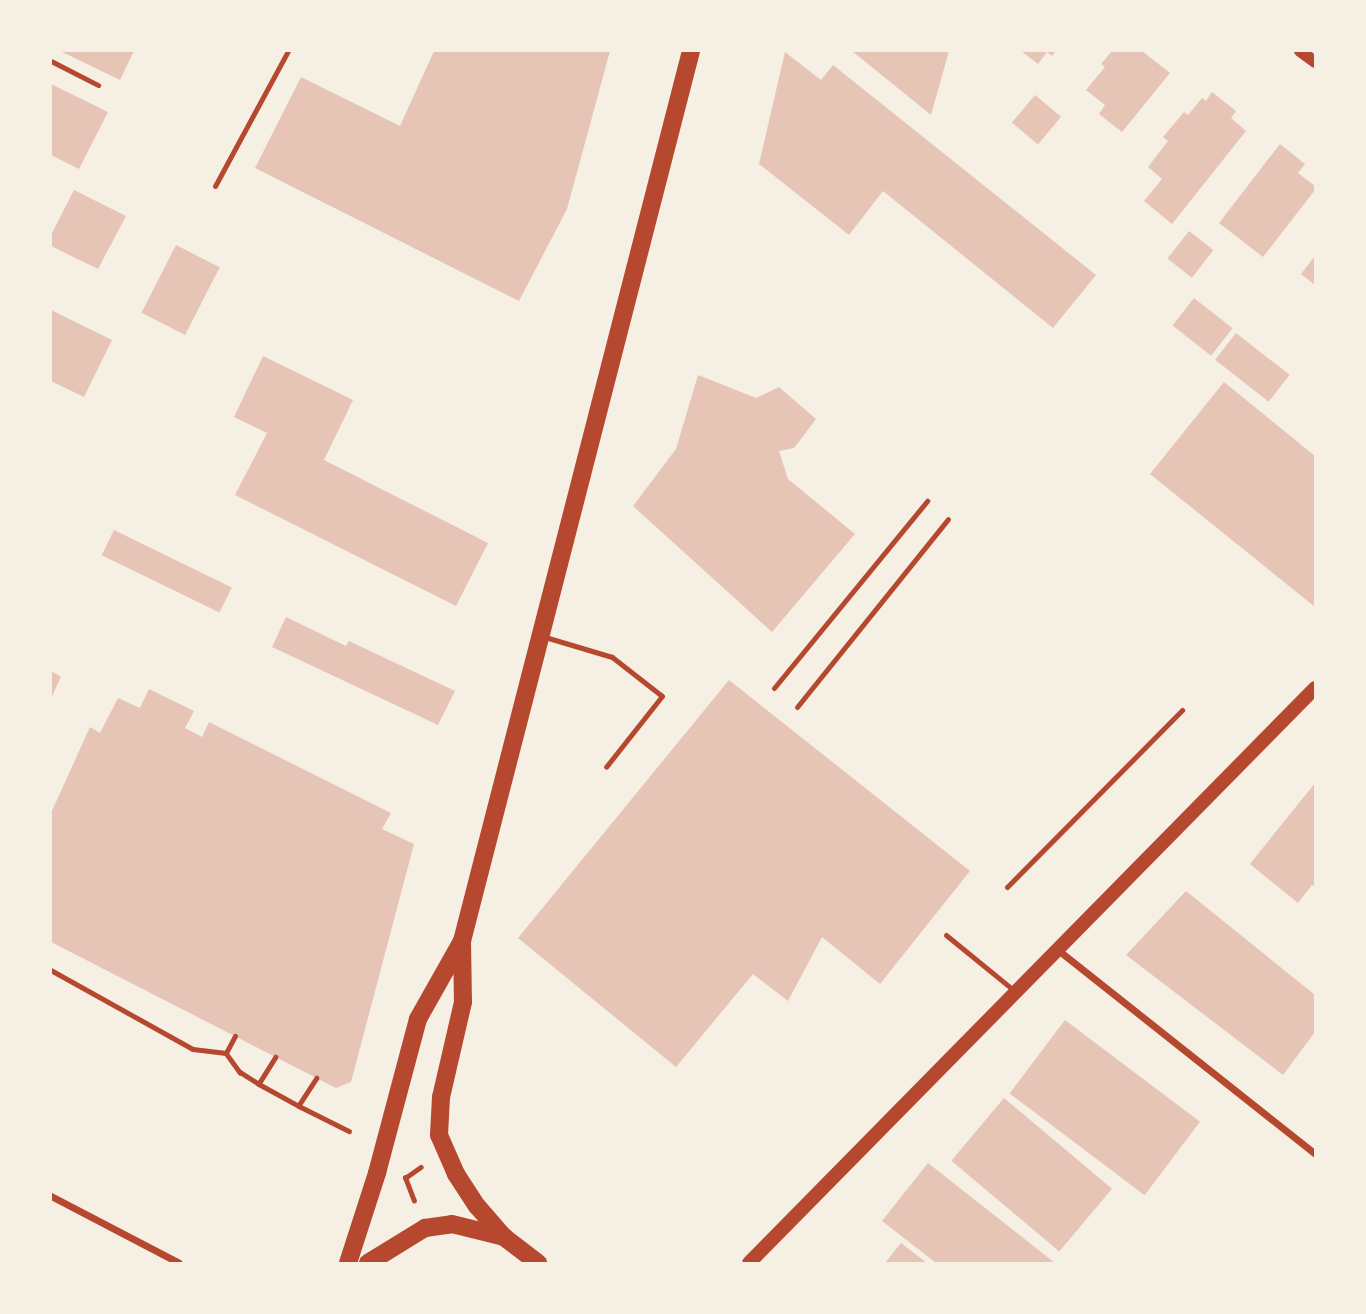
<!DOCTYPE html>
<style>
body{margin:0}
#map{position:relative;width:1366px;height:1314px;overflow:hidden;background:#f6efe4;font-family:"Roboto Condensed",sans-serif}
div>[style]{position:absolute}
.building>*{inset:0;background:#e6c5b7;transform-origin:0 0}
.path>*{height:4.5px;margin:-2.25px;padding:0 2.25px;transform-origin:2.25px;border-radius:2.25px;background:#b5482f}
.service>*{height:5px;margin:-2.5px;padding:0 2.5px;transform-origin:2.5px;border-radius:2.5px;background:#b5482f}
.minor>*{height:7px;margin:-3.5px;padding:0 3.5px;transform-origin:3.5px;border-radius:3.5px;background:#b5482f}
.tertiary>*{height:12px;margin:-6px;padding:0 6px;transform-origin:6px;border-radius:6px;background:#b5482f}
.secondary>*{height:14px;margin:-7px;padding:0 7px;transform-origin:7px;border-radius:7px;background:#b5482f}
.primary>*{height:18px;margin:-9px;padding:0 9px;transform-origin:9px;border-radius:9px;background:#b5482f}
span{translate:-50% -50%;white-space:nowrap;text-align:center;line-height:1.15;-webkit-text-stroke:7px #f6efe4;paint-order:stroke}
.frame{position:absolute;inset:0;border:52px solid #f6efe4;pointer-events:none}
</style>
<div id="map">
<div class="building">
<div style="clip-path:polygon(60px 51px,134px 51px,120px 80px)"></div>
<div style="clip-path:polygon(434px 51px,610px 51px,567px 209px,519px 301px,255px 168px,301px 77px,400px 126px)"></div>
<div style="clip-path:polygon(852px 51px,949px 51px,931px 115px)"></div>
<div style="clip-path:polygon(1021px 51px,1056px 51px,1052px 56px,1047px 52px,1038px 64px)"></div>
<div style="clip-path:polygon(1112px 51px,1142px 51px,1170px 73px,1122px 132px,1099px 114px,1105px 105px,1086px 90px,1105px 67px,1101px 64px)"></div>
<div style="clip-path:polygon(785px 52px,821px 80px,833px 65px,1096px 275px,1053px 328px,883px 191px,849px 235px,759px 164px)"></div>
<div style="clip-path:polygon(51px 84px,108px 112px,79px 169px,51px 155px)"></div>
<div style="clip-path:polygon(1212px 92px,1236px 111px,1231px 118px,1246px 131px,1172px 224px,1144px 201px,1162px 179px,1148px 167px,1168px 141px,1163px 137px,1184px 112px,1188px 115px,1202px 98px,1206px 101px)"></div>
<div style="left:1035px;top:95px;width:34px;height:36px;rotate:40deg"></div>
<div style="clip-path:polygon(1280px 144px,1305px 164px,1298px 173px,1315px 186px,1315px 190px,1263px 257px,1219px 223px)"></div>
<div style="clip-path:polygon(74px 190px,126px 216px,98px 269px,51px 246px,51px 235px)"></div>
<div style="left:1189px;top:231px;width:31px;height:35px;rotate:38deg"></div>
<div style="left:176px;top:245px;width:49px;height:76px;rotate:27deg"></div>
<div style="clip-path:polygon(1315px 256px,1315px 285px,1301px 274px)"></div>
<div style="left:1194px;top:298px;width:49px;height:35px;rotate:38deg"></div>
<div style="clip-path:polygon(51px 310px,112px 340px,84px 397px,51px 381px)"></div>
<div style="left:1236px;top:333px;width:68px;height:34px;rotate:38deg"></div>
<div style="clip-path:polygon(263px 356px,353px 400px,324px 460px,488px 543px,456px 606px,235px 495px,267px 433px,234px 417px)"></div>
<div style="clip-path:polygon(698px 375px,756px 398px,779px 387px,816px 419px,794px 448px,779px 451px,788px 479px,855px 534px,772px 632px,633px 506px,676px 449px)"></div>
<div style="clip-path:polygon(1224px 382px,1315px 456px,1315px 607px,1150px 474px)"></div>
<div style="left:114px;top:530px;width:131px;height:28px;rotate:26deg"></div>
<div style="clip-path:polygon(286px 617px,346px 646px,349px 641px,455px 691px,438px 725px,272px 647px)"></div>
<div style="clip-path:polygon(51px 671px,61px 677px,51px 698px)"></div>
<div style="clip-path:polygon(729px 680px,970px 871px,880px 984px,822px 937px,788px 1001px,753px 974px,676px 1067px,518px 938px)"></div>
<div style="clip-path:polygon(149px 689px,194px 711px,185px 728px,202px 737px,209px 722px,391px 813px,382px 829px,414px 844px,351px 1082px,336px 1088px,51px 942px,51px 813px,90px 727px,100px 733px,118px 698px,140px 708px)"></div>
<div style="clip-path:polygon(1315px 783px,1315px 887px,1312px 885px,1298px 903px,1250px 864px)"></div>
<div style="clip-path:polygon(1186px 891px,1315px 995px,1315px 1032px,1283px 1075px,1126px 955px)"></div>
<div style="left:1065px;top:1020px;width:169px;height:92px;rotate:37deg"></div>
<div style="left:1004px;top:1098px;width:141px;height:82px;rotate:40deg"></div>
<div style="clip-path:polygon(928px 1163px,1055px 1263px,936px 1263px,882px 1221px)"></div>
<div style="clip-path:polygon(901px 1243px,927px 1263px,885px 1263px)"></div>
</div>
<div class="path">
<div style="left:51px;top:970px;width:162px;rotate:29.1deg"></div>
<div style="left:193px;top:1049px;width:33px;rotate:7deg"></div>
<div style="left:226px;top:1053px;width:19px;rotate:-62deg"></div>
<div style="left:226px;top:1053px;width:24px;rotate:54deg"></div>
<div style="left:240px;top:1072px;width:22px;rotate:32deg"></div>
<div style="left:276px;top:1057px;width:32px;rotate:122deg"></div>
<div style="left:259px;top:1084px;width:46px;rotate:28.8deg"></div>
<div style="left:317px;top:1078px;width:33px;rotate:123deg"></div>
<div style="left:299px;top:1106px;width:56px;rotate:26.6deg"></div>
<div style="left:414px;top:1201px;width:25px;rotate:-111deg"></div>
<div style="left:405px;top:1178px;width:19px;rotate:-35deg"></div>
</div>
<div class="service">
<div style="left:51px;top:61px;width:53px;rotate:27.1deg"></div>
<div style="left:215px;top:186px;width:153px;rotate:-61.6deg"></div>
<div style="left:545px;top:637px;width:70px;rotate:16.6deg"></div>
<div style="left:612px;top:657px;width:63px;rotate:38deg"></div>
<div style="left:662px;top:696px;width:90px;rotate:128.3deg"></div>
<div style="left:774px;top:688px;width:242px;rotate:-50.7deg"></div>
<div style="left:797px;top:707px;width:241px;rotate:-51.2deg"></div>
<div style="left:1007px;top:887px;width:249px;rotate:-45.3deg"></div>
<div style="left:946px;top:935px;width:90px;rotate:39.2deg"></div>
</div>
<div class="minor">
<div style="left:1058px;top:950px;width:328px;rotate:38.4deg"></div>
<div style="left:51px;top:1196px;width:144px;rotate:27.6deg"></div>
</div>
<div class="tertiary">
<div style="left:1300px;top:51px;width:19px;rotate:36deg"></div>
</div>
<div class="secondary">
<div style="left:749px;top:1263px;width:807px;rotate:-45.45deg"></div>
</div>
<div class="primary">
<div style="left:462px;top:941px;width:61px;rotate:89.1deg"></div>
<div style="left:463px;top:1002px;width:98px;rotate:103deg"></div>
<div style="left:441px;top:1097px;width:38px;rotate:93deg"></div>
<div style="left:439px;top:1135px;width:43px;rotate:66.4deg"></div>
<div style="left:456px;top:1174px;width:38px;rotate:57deg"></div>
<div style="left:477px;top:1206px;width:41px;rotate:48.9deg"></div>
<div style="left:504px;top:1237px;width:43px;rotate:37.4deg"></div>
<div style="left:348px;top:1263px;width:95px;rotate:-72.1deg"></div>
<div style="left:377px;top:1173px;width:159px;rotate:-75.1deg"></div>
<div style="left:418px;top:1019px;width:90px;rotate:-60.6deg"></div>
<div style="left:462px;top:941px;width:919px;rotate:-75.57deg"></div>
<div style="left:368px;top:1263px;width:67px;rotate:-31.6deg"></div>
<div style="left:425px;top:1228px;width:27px;rotate:-8deg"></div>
<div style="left:452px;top:1224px;width:54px;rotate:14deg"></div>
</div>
<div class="frame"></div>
</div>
